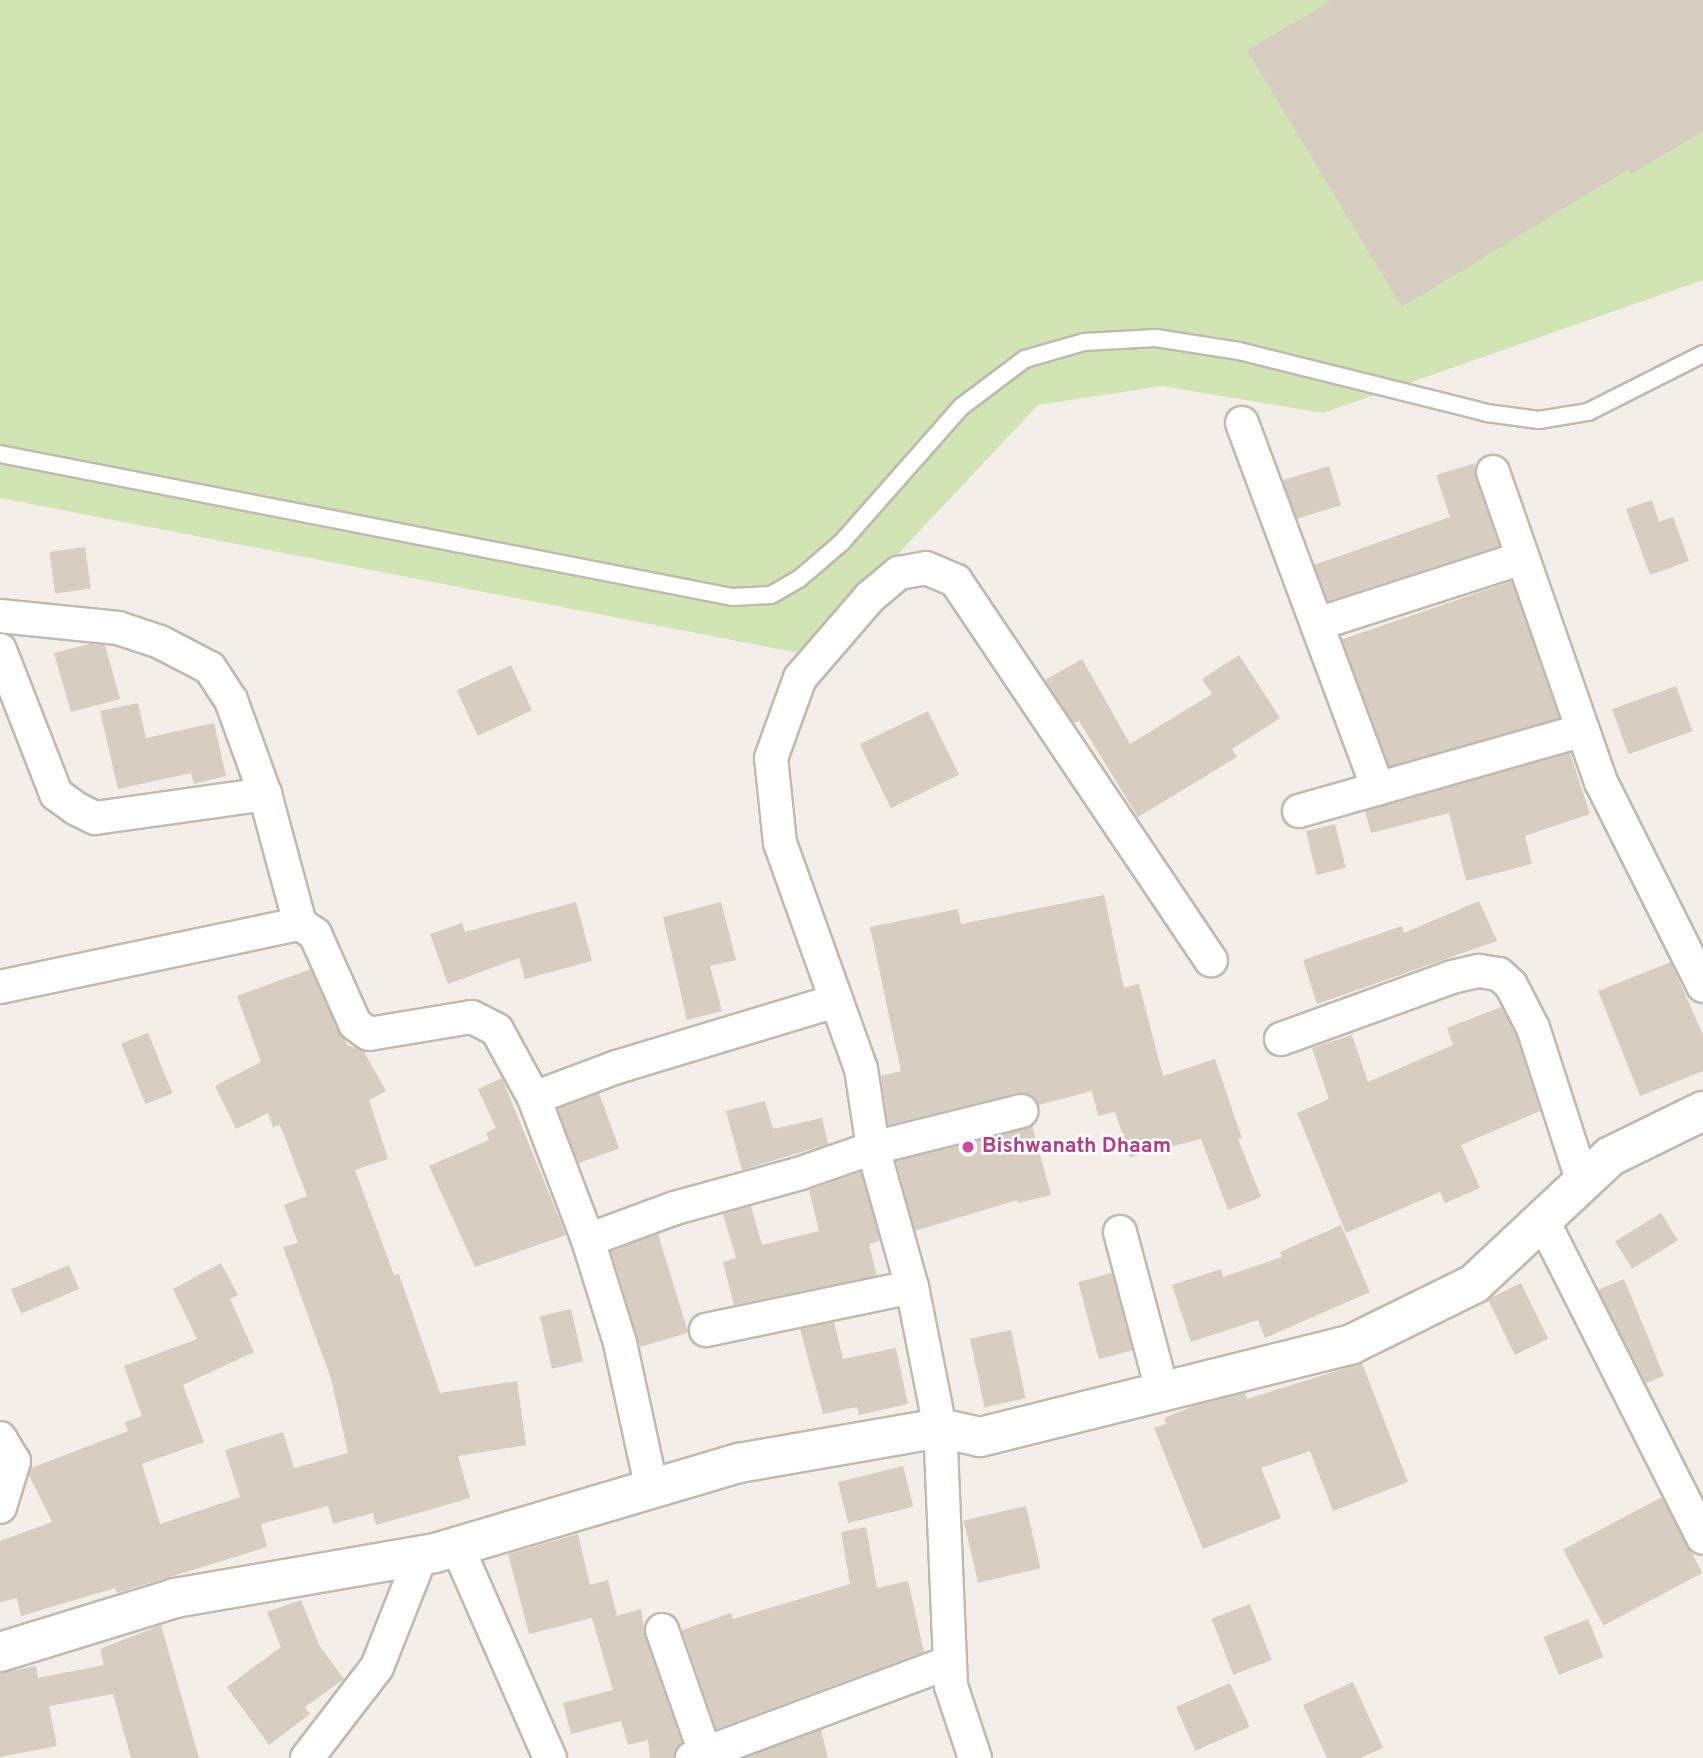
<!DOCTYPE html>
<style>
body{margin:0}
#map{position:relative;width:1703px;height:1758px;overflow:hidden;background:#f3efe8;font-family:Overpass,sans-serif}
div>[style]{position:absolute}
.green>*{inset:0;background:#d1e5b4}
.building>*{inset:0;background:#d7cdc1;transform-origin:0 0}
.roads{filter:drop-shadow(2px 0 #c1b9ae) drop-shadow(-2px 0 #c1b9ae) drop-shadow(0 2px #c1b9ae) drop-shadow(0 -2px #c1b9ae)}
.service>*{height:16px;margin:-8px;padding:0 8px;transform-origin:8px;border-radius:8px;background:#fff}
.minor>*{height:32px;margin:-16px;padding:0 16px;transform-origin:16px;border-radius:16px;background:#fff}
.tertiary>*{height:38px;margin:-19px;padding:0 19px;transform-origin:19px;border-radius:19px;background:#fff}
.dots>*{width:19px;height:19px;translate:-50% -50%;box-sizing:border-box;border:4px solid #fff;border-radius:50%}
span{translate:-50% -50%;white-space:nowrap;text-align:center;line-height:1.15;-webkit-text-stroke:5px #fff;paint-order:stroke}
.hotel-label{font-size:21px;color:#b23c85;font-weight:700}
.left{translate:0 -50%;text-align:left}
</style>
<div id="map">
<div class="green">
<div style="clip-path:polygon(0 0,1703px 0,1703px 280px,1323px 413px,1162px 386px,1038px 405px,804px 654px,0 498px)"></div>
</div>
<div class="building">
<div style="clip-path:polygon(1333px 0,1703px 0,1703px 131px,1632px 174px,1629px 169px,1402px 307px,1247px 50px)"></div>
<div style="clip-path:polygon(1475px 463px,1476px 478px,1499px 546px,1328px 601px,1314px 565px,1450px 517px,1436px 475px)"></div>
<div style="left:1329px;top:466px;width:41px;height:48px;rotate:73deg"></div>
<div style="clip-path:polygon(1652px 500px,1659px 522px,1673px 517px,1689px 561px,1650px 575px,1626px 509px)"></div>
<div style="left:85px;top:547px;width:42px;height:36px;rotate:82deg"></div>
<div style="left:1512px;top:581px;width:145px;height:180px;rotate:71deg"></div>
<div style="clip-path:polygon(89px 644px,105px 645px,120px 699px,71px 712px,54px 653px)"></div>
<div style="clip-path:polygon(1239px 655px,1280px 718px,1232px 749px,1237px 757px,1138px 817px,1079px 721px,1074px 723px,1045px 680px,1082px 659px,1130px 744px,1212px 694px,1202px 679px)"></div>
<div style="left:511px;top:665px;width:50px;height:60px;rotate:65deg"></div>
<div style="left:1676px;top:686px;width:48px;height:68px;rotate:70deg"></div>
<div style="clip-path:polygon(138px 703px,146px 738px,214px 723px,226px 776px,194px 784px,191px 773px,118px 789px,100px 711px)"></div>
<div style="left:928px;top:711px;width:71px;height:76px;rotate:64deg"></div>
<div style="clip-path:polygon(1570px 753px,1590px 814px,1525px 836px,1532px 864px,1466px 881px,1449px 813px,1371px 833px,1365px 811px)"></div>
<div style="left:1335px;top:824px;width:45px;height:30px;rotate:76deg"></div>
<div style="clip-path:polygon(1104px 895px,1124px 988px,1139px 984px,1163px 1076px,1215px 1059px,1242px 1138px,1238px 1139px,1261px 1197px,1228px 1210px,1201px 1139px,1130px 1157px,1115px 1112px,1098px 1116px,1092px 1091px,1038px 1105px,1027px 1094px,1017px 1093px,888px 1125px,881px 1076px,901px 1071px,870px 927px,958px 909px,961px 924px)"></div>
<div style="clip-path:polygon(1479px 901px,1497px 941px,1317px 1004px,1303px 960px,1402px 926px,1404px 933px)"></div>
<div style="clip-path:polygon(576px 902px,592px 961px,525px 979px,519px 958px,448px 984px,430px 934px,462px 923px,465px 932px)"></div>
<div style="clip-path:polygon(721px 902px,736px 960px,710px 966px,722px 1011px,687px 1020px,663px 917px)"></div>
<div style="clip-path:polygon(1671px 962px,1703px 1035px,1703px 1071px,1640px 1096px,1598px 991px)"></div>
<div style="clip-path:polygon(311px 969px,347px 1045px,363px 1050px,386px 1091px,369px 1100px,388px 1159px,355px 1170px,394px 1275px,399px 1274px,440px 1393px,517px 1381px,526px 1445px,458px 1456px,470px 1498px,376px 1525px,373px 1513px,333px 1524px,328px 1506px,261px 1524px,267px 1547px,150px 1583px,147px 1578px,149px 1583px,117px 1593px,115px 1588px,21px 1616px,17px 1598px,0 1602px,0 1541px,52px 1522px,29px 1475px,31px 1468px,128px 1431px,125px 1422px,142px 1416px,124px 1366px,197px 1339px,173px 1289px,221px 1263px,238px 1295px,230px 1299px,254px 1352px,183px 1385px,204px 1442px,142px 1464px,160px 1524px,240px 1497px,225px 1450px,283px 1432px,294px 1468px,348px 1453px,331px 1379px,283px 1247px,298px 1243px,284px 1205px,307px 1196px,280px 1125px,273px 1127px,268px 1113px,236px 1129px,215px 1086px,261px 1062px,237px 996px)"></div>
<div style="clip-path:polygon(1501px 1007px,1516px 1035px,1540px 1111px,1461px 1145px,1480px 1188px,1445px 1203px,1440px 1192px,1346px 1233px,1297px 1113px,1329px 1099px,1312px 1048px,1352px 1035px,1368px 1082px,1453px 1045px,1447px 1028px)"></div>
<div style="left:148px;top:1033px;width:65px;height:29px;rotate:68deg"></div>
<div style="clip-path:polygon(502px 1078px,566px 1235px,475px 1267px,429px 1166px,489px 1140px,486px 1133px,496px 1128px,478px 1089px)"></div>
<div style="left:599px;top:1093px;width:59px;height:44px;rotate:70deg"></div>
<div style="clip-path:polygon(765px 1101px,773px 1129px,822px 1118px,828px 1144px,742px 1170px,726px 1111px)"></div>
<div style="clip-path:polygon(1032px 1125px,1051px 1195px,1018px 1203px,1017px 1200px,915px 1231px,896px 1161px)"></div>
<div style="clip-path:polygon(861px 1172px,880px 1241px,869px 1244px,877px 1276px,734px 1305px,723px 1262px,736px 1258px,723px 1214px,751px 1206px,762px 1245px,819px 1231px,809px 1190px)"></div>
<div style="left:1661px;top:1213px;width:32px;height:54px;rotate:58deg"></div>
<div style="clip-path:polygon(1341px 1225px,1370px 1292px,1265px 1338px,1258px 1320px,1191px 1342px,1172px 1285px,1221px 1269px,1223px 1277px,1282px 1257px,1280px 1252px)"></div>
<div style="left:658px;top:1234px;width:103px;height:50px;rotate:73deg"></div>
<div style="left:69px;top:1265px;width:26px;height:63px;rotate:67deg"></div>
<div style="left:1112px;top:1273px;width:80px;height:35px;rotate:75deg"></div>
<div style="clip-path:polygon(1624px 1279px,1664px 1376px,1646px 1383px,1598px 1290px)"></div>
<div style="left:1521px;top:1283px;width:62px;height:37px;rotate:64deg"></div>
<div style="left:571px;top:1309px;width:54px;height:32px;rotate:77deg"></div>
<div style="clip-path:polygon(834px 1322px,843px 1359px,896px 1348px,908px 1404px,859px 1415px,857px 1407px,823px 1414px,800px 1329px)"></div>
<div style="left:1011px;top:1330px;width:70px;height:42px;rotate:78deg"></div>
<div style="clip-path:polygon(1362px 1363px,1408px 1482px,1333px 1511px,1310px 1451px,1261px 1468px,1281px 1518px,1203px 1549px,1154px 1428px,1166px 1424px,1164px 1418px,1193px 1406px,1245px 1393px,1247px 1399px)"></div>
<div style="left:903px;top:1466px;width:42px;height:67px;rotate:76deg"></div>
<div style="left:1662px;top:1497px;width:86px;height:112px;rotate:62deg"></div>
<div style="left:1026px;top:1506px;width:64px;height:64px;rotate:77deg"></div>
<div style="clip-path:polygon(866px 1527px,877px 1588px,908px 1581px,924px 1652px,716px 1729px,682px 1630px,731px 1613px,733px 1619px,850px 1584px,841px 1532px)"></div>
<div style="clip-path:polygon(578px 1534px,590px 1585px,608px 1580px,617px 1616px,641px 1609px,645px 1636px,682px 1743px,674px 1758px,650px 1758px,648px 1740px,628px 1745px,621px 1721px,571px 1734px,563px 1703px,613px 1690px,592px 1618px,529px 1634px,508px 1554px)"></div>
<div style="clip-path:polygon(301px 1600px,319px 1645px,344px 1679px,305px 1707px,310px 1714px,269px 1745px,227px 1687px,281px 1647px,267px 1612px)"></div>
<div style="left:1250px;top:1604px;width:60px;height:41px;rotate:69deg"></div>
<div style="left:1588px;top:1619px;width:41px;height:48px;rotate:68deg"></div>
<div style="clip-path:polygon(161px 1625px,199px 1758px,131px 1758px,113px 1694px,49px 1706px,57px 1746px,0 1757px,0 1673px,36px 1666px,38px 1678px,104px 1665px,100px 1649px)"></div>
<div style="clip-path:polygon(1353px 1682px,1383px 1748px,1360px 1758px,1327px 1758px,1303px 1705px)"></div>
<div style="left:1230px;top:1683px;width:48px;height:59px;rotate:66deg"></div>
<div style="clip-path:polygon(821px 1729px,828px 1758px,745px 1758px)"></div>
</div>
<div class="roads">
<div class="service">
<div style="left:0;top:454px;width:746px;rotate:11.05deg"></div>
<div style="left:732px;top:597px;width:39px;rotate:-3deg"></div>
<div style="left:771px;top:595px;width:32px;rotate:-30deg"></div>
<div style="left:799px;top:579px;width:57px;rotate:-40.7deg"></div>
<div style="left:842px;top:542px;width:180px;rotate:-48.6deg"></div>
<div style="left:961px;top:407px;width:80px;rotate:-36.9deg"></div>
<div style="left:1025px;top:359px;width:61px;rotate:-16.1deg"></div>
<div style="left:1084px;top:342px;width:72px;rotate:-3.2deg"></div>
<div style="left:1156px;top:338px;width:84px;rotate:8.9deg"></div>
<div style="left:1239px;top:351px;width:256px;rotate:14deg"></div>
<div style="left:1487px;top:413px;width:52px;rotate:7.7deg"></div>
<div style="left:1539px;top:420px;width:50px;rotate:-9.3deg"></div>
<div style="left:1588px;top:412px;width:129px;rotate:-26.8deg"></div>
</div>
<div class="minor">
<div style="left:1242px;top:423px;width:390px;rotate:69.6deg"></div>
<div style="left:1493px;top:472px;width:328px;rotate:70.8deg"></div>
<div style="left:1601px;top:782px;width:228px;rotate:63.4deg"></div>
<div style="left:0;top:616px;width:119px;rotate:5.8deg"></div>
<div style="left:118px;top:628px;width:44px;rotate:18.4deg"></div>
<div style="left:160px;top:642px;width:56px;rotate:27.5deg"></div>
<div style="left:210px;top:668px;width:38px;rotate:57deg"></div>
<div style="left:231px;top:700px;width:100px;rotate:70.1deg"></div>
<div style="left:1317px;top:624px;width:216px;rotate:-17.8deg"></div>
<div style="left:0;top:650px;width:155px;rotate:68.7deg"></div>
<div style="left:56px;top:794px;width:26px;rotate:36deg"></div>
<div style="left:77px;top:809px;width:20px;rotate:27deg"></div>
<div style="left:95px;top:818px;width:172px;rotate:-8deg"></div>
<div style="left:265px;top:794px;width:135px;rotate:74.9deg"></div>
<div style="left:1299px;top:811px;width:295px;rotate:-15.9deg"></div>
<div style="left:0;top:987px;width:307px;rotate:-11.9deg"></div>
<div style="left:300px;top:924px;width:18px;rotate:34deg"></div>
<div style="left:315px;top:934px;width:98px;rotate:66deg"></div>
<div style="left:355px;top:1024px;width:17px;rotate:36deg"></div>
<div style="left:369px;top:1034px;width:104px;rotate:-9.4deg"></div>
<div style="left:472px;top:1017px;width:28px;rotate:27deg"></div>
<div style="left:497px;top:1030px;width:77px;rotate:61.4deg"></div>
<div style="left:534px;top:1098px;width:152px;rotate:69.2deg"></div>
<div style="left:588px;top:1240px;width:108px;rotate:72.7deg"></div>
<div style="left:620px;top:1343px;width:150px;rotate:77.7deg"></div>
<div style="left:1281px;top:1039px;width:182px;rotate:-19.9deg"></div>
<div style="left:1452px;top:977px;width:28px;rotate:-13deg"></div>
<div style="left:1479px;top:971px;width:20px;rotate:9deg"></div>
<div style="left:1499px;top:974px;width:16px;rotate:43deg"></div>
<div style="left:1511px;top:985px;width:48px;rotate:62.9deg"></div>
<div style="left:1533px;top:1028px;width:163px;rotate:72.1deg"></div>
<div style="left:534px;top:1098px;width:89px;rotate:-20.5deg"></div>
<div style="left:617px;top:1067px;width:229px;rotate:-16.8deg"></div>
<div style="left:1542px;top:1219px;width:357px;rotate:63.2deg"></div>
<div style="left:1120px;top:1232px;width:168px;rotate:75.1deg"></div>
<div style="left:588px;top:1240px;width:93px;rotate:-20.2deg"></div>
<div style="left:675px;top:1208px;width:128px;rotate:-15.5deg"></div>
<div style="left:798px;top:1174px;width:79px;rotate:-19.1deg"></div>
<div style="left:873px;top:1148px;width:153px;rotate:-14deg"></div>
<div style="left:706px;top:1330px;width:210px;rotate:-11.8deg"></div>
<div style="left:0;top:1438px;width:27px;rotate:59deg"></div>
<div style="left:14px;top:1461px;width:48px;rotate:106.9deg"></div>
<div style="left:456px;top:1544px;width:234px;rotate:66.3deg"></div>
<div style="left:662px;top:1630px;width:130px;rotate:70.7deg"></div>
<div style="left:307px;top:1758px;width:115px;rotate:-52.4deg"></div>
<div style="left:377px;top:1667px;width:119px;rotate:-68.4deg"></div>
<div style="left:692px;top:1758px;width:275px;rotate:-20.4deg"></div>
<div style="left:975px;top:1758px;width:76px;rotate:-108.4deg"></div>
<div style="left:951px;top:1686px;width:258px;rotate:-92.4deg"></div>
<div style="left:940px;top:1428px;width:144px;rotate:-101.2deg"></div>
<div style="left:912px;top:1287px;width:144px;rotate:-105.7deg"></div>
<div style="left:873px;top:1148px;width:80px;rotate:-98.6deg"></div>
<div style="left:861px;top:1069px;width:240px;rotate:-109.7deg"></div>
<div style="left:780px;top:843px;width:85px;rotate:-96deg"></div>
<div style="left:771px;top:758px;width:85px;rotate:-70.1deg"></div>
<div style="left:800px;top:678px;width:107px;rotate:-49.2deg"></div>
<div style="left:870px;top:597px;width:38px;rotate:-40deg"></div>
<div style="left:899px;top:573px;width:27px;rotate:-10deg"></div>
<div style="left:926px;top:568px;width:33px;rotate:23deg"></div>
<div style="left:956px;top:581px;width:457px;rotate:56.1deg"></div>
</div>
<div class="tertiary">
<div style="left:0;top:1652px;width:183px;rotate:-17.1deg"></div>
<div style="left:175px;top:1598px;width:264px;rotate:-9.8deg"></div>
<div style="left:435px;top:1553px;width:317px;rotate:-16.5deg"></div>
<div style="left:739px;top:1463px;width:204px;rotate:-9.9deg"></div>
<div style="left:940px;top:1428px;width:41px;rotate:12.7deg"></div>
<div style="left:980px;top:1437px;width:383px;rotate:-14deg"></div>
<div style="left:1352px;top:1344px;width:136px;rotate:-26.2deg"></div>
<div style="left:1474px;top:1284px;width:187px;rotate:-43.1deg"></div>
<div style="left:1611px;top:1156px;width:102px;rotate:-26.1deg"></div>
</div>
</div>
<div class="dots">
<div style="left:968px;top:1147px;background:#d1479c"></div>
</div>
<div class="hotel-label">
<span class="left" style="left:982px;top:1147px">Bishwanath Dhaam</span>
</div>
</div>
